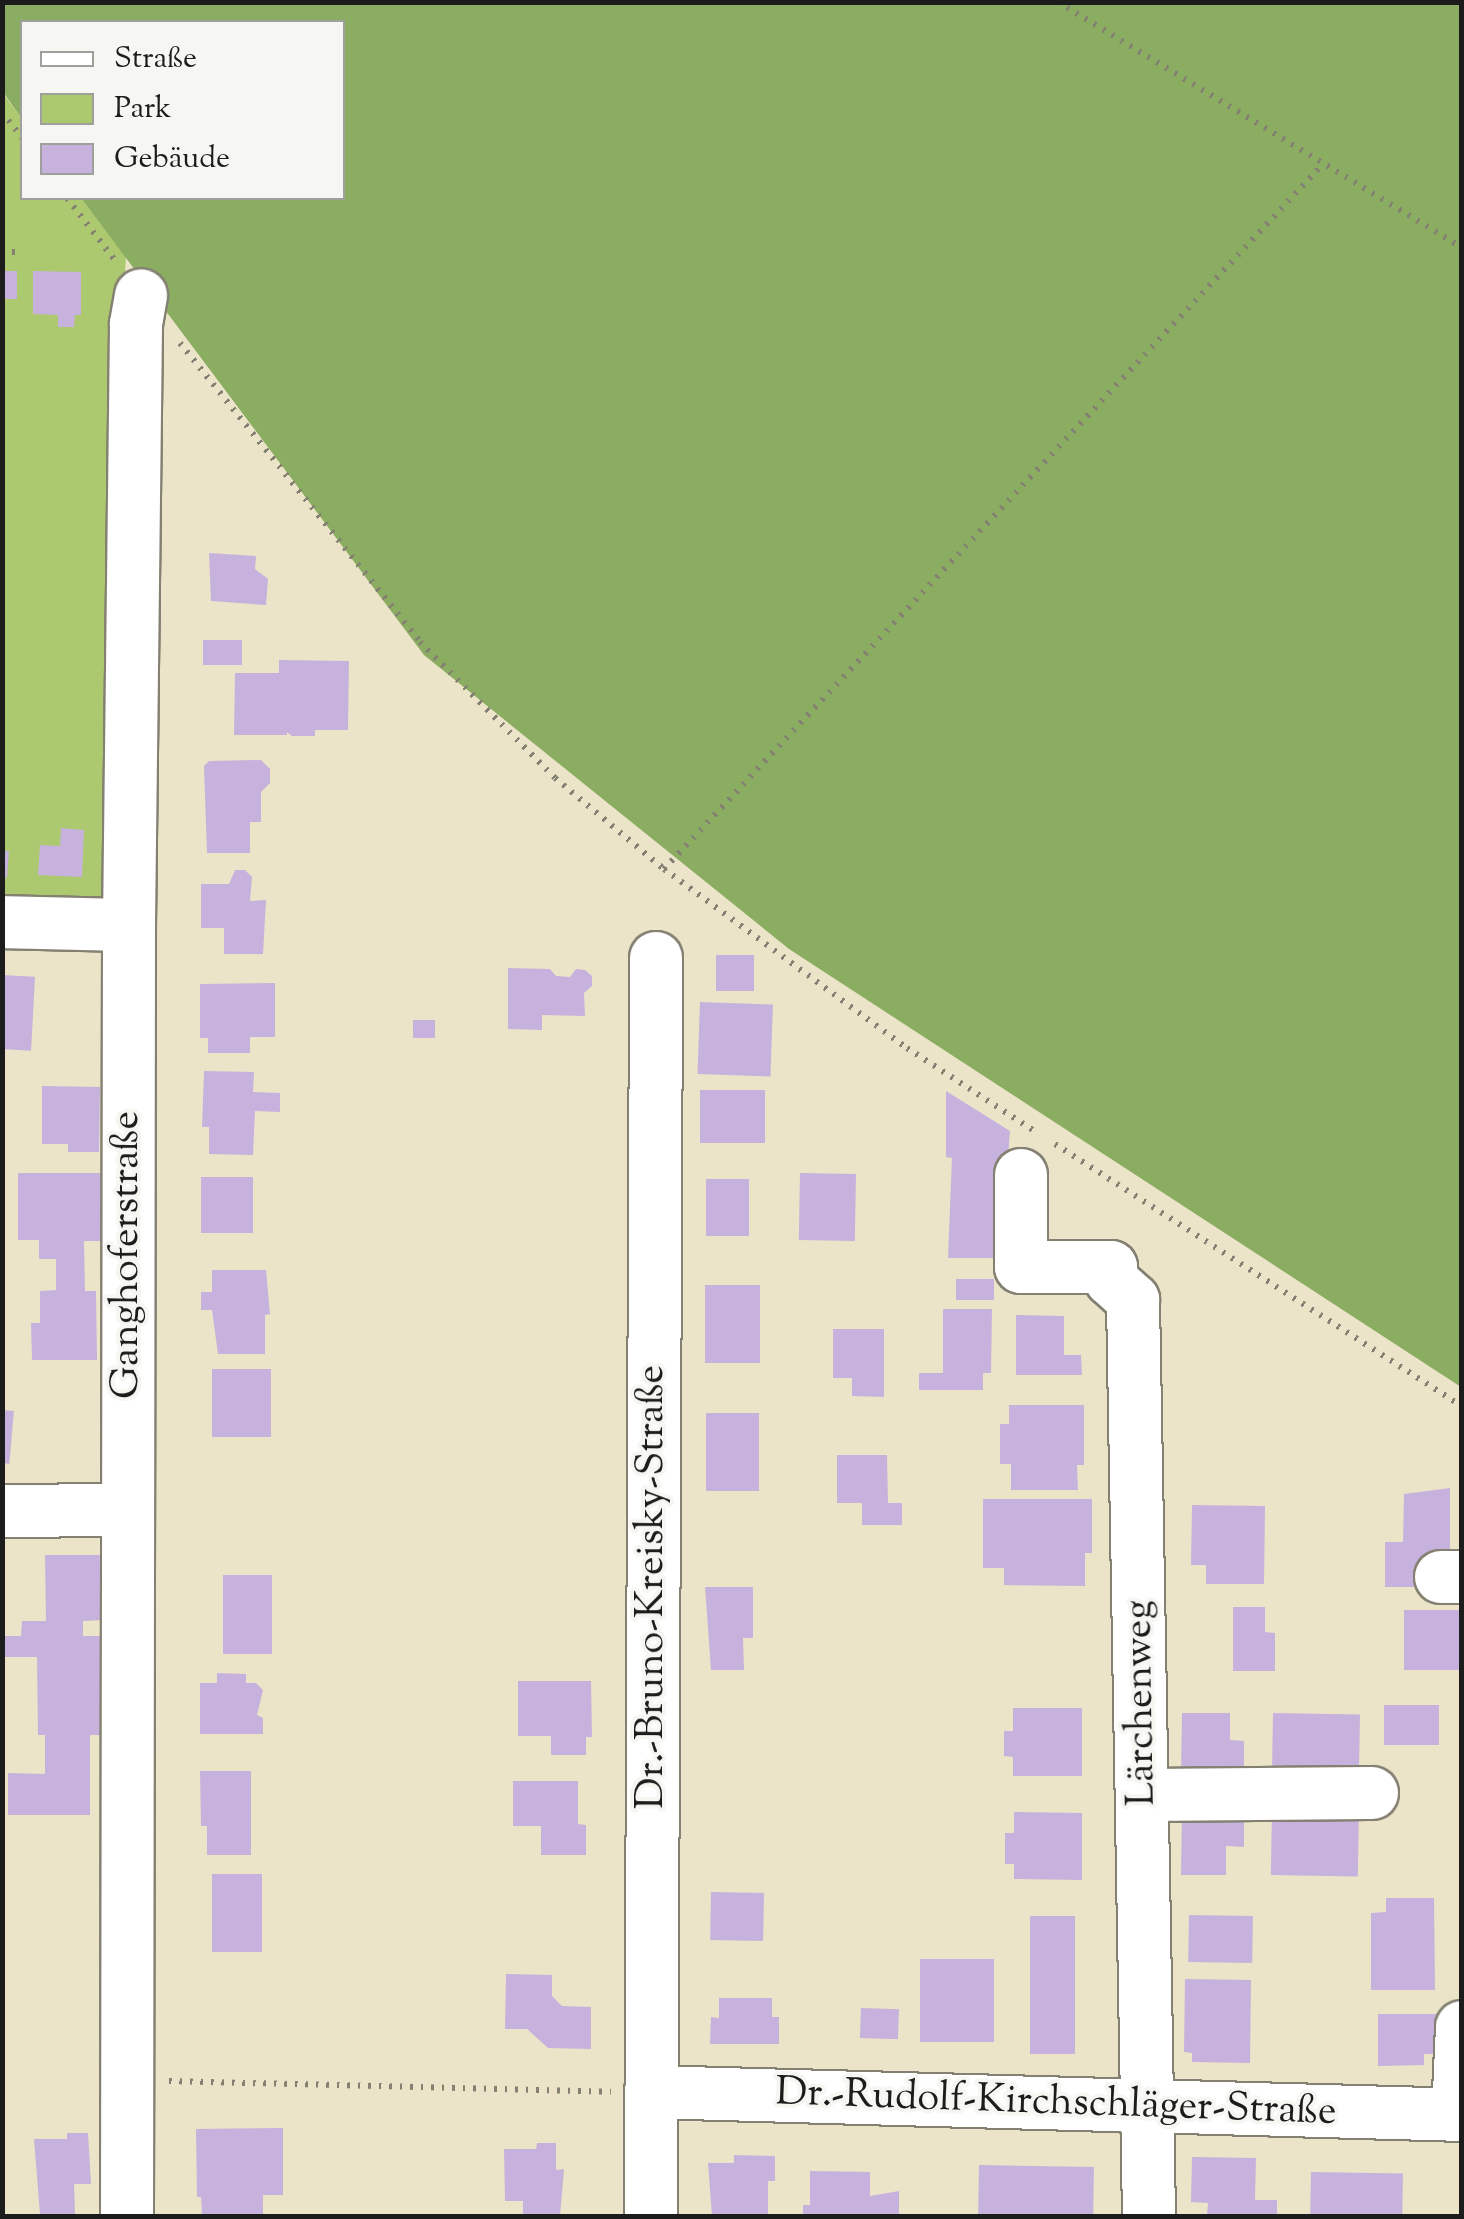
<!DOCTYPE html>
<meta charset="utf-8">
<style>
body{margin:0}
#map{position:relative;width:1464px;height:2219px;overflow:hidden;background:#ece4c8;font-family:"Sorts Mill Goudy",serif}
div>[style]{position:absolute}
.green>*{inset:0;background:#adc970}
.forest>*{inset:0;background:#8aad62}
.building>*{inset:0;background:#c6b2dc;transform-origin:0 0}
.path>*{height:6px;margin-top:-3px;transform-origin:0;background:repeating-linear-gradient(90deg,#848072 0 2.5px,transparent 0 10.5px)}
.roads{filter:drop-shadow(2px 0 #848072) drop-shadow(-2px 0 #848072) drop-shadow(0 2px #848072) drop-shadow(0 -2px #848072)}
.minor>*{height:52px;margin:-26px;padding:0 26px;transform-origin:26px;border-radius:26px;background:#fff}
span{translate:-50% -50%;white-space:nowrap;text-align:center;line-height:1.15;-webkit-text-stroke:8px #f6f6f2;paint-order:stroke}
.street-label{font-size:40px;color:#1c1c1c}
.frame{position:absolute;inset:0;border:5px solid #1c1c1c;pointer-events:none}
.legend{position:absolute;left:20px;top:20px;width:325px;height:180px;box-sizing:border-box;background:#f6f6f2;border:2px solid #9f9f9c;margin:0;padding:12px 18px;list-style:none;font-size:30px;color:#1c1c1c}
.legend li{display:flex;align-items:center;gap:20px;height:50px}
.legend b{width:50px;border:2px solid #9f9f9c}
</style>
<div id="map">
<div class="green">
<div style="clip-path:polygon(2px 92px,22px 119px,22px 198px,81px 198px,126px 257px,119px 373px,112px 914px,3px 913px)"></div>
</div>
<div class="forest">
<div style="clip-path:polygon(3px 3px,1461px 3px,1461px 1387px,789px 949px,424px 655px,81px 198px,342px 198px,342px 22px,22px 22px,22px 119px,3px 92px)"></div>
</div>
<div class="building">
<div style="left:2px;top:271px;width:15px;height:28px"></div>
<div style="clip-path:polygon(33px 271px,81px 272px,81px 315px,75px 315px,74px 327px,58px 327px,58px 315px,33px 314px)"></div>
<div style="clip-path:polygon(209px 553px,256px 556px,255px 569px,268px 579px,266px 605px,211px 601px)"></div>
<div style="left:203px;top:640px;width:39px;height:25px"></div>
<div style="clip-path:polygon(279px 660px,349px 661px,348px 730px,315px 730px,315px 736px,292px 736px,287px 732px,287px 735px,234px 735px,235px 673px,279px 673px)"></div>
<div style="clip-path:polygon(261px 760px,270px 769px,270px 783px,261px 792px,261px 822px,250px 822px,250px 853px,207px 853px,204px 766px,209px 761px)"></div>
<div style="clip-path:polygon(61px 828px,84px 830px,82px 877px,38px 875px,40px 845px,60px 846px)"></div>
<div style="clip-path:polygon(2px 851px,9px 851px,7px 878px,2px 877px)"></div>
<div style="clip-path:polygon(235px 870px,245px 870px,252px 877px,250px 901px,266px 900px,263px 954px,224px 954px,224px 928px,201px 928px,201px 884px,229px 884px)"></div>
<div style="left:716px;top:955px;width:38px;height:36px"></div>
<div style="clip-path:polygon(508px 968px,550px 969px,556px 976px,570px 977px,576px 969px,585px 970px,592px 976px,592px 986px,584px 993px,585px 1016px,542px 1015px,542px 1030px,508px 1029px)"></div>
<div style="left:2px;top:975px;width:33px;height:74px;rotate:3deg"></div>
<div style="clip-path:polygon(275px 983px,275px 1037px,250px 1037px,250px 1053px,208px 1053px,208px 1038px,200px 1038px,200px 984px)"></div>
<div style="left:700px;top:1002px;width:73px;height:72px;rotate:2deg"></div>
<div style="left:435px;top:1020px;width:18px;height:22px;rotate:90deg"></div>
<div style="clip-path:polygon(204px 1071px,254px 1072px,253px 1092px,280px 1093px,280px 1112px,255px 1111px,253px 1155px,209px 1154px,209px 1127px,202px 1127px)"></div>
<div style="clip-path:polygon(42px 1086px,100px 1087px,99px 1152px,68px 1152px,68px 1144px,42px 1144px)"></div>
<div style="left:700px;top:1090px;width:65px;height:53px"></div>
<div style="clip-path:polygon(946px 1091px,1010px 1131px,1004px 1207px,994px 1207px,994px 1258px,948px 1258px,952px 1158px,946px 1157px)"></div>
<div style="clip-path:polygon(18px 1173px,101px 1173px,101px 1241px,84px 1241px,85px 1291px,96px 1291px,97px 1360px,32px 1360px,31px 1323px,40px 1323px,40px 1291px,56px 1290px,56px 1259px,39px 1259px,39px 1240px,18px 1240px)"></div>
<div style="left:800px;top:1173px;width:56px;height:67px;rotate:1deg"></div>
<div style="left:201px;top:1177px;width:52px;height:56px"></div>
<div style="left:706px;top:1179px;width:43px;height:57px"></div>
<div style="clip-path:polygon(212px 1270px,266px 1270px,270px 1314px,265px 1315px,265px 1354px,218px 1354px,212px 1310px,201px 1310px,201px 1292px,212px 1292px)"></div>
<div style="left:956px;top:1279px;width:38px;height:21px"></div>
<div style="left:705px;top:1285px;width:55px;height:78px"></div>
<div style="clip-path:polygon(943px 1309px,992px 1309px,991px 1373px,983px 1373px,983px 1390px,919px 1390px,919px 1373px,943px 1373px)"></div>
<div style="clip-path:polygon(1016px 1315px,1064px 1316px,1064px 1355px,1081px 1355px,1082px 1375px,1016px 1375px)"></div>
<div style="clip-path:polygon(833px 1329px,884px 1329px,884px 1397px,852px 1396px,852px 1378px,833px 1378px)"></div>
<div style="left:212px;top:1369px;width:59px;height:68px"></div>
<div style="clip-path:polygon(1009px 1405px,1084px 1405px,1084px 1465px,1077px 1465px,1078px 1490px,1011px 1490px,1011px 1464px,1000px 1464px,1000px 1424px,1009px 1424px)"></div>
<div style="left:2px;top:1410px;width:12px;height:53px;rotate:5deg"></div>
<div style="left:706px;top:1413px;width:53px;height:78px"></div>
<div style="clip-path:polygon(837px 1455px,887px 1455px,888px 1503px,902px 1503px,902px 1525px,862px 1525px,862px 1503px,837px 1503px)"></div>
<div style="clip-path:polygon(1450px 1488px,1450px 1555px,1427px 1555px,1427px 1587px,1385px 1587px,1385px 1542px,1403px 1542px,1404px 1494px)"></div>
<div style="clip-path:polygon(983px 1499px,1092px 1499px,1092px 1553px,1085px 1553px,1085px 1586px,1004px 1585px,1004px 1568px,983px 1568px)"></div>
<div style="clip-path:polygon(1192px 1505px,1265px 1506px,1264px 1584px,1206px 1584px,1206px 1565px,1191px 1565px)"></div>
<div style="clip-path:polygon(45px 1555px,102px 1555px,103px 1620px,83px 1621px,83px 1636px,102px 1636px,103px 1735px,90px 1735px,90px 1815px,8px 1815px,8px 1773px,45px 1774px,45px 1735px,38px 1735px,37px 1657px,2px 1657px,2px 1636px,21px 1636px,22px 1621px,46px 1621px)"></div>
<div style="left:223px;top:1575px;width:49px;height:79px"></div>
<div style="clip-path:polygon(705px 1587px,753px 1587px,753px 1638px,743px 1638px,744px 1670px,711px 1670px)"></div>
<div style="clip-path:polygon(1233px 1607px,1265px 1607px,1265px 1632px,1275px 1633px,1275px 1671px,1233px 1671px)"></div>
<div style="left:1404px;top:1610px;width:58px;height:60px"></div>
<div style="clip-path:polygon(217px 1673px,246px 1674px,246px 1683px,256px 1683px,263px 1690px,257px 1715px,263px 1718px,263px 1734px,200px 1734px,200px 1683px,217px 1683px)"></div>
<div style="clip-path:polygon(518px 1681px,591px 1681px,592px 1737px,586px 1737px,586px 1755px,551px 1755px,551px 1736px,518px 1736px)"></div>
<div style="left:1439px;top:1705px;width:40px;height:55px;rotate:90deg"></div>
<div style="clip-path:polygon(1013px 1708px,1082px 1708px,1082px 1776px,1013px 1776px,1013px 1757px,1004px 1756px,1004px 1731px,1013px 1731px)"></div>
<div style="clip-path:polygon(1182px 1713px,1230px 1713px,1230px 1740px,1244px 1741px,1244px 1777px,1181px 1776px)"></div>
<div style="left:1273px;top:1713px;width:87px;height:67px;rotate:1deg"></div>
<div style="clip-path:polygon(200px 1771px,251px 1771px,251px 1855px,207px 1855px,207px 1826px,201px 1826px)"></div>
<div style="clip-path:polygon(513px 1781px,578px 1781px,578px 1824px,586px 1825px,586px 1855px,541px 1855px,541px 1826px,513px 1826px)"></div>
<div style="left:1272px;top:1808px;width:87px;height:67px;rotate:1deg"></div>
<div style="clip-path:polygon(1014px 1812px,1082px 1813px,1082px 1880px,1014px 1879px,1014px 1864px,1005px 1864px,1005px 1833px,1014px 1833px)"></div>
<div style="clip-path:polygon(1182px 1812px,1244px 1812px,1244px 1847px,1226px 1846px,1226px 1875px,1181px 1875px)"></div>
<div style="left:212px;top:1874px;width:50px;height:78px"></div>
<div style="left:711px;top:1892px;width:53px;height:48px;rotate:1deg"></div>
<div style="clip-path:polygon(1386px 1898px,1434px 1898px,1435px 1990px,1371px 1990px,1371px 1913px,1386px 1912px)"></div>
<div style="left:1189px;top:1915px;width:64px;height:47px;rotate:1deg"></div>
<div style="left:1030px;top:1916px;width:45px;height:138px"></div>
<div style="left:920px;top:1959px;width:74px;height:83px"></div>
<div style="clip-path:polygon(506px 1974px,552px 1975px,552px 1996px,562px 2006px,591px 2007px,591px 2049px,548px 2048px,527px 2029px,505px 2029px)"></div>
<div style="clip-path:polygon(1185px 1979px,1251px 1980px,1250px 2063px,1192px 2062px,1192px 2053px,1184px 2052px)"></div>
<div style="clip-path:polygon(719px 1998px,772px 1998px,772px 2017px,779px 2017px,779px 2044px,710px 2044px,711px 2017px,719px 2018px)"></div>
<div style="left:861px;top:2008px;width:38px;height:30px;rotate:2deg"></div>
<div style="clip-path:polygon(1378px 2014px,1447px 2014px,1447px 2054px,1424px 2054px,1424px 2065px,1378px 2066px)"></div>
<div style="clip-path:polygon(283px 2128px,283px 2195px,263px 2195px,263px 2216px,202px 2216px,201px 2197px,197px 2197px,196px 2129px)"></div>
<div style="clip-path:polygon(67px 2133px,88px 2133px,91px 2184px,74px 2184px,75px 2214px,40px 2214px,34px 2139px,67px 2139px)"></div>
<div style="clip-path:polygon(537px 2143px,556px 2143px,556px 2170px,564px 2169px,560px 2216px,523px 2216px,523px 2201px,505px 2201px,504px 2149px,536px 2149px)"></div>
<div style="clip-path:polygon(734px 2155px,775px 2156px,775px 2181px,768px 2181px,768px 2216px,712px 2216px,708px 2163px,734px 2163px)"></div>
<div style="clip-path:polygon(1192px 2157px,1256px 2158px,1255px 2200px,1277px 2200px,1277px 2216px,1207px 2216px,1208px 2203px,1191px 2202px)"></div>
<div style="left:979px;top:2165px;width:115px;height:51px;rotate:1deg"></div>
<div style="clip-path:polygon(810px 2171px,870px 2172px,870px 2196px,899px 2191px,899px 2216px,803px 2216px,803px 2205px,810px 2205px)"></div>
<div style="left:1311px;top:2172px;width:92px;height:44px;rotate:1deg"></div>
</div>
<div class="path">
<div style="left:1058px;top:2px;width:473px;rotate:31.3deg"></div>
<div style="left:2px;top:112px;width:33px;rotate:52deg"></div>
<div style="left:67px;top:198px;width:82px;rotate:52.4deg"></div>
<div style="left:2px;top:252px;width:17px"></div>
<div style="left:180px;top:343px;width:383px;rotate:51.2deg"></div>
<div style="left:420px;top:642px;width:192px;rotate:45.2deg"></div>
<div style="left:555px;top:778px;width:142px;rotate:39.9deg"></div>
<div style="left:664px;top:869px;width:302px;rotate:36.4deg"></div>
<div style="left:907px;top:1048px;width:154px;rotate:33.1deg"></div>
<div style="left:664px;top:869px;width:965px;rotate:-46.93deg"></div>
<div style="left:1055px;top:1144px;width:484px;rotate:32.8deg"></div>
<div style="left:169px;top:2081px;width:442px;rotate:1.4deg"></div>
</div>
<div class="roads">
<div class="minor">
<div style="left:2px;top:922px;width:127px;rotate:1.4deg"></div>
<div style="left:1021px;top:1175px;width:92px;rotate:90deg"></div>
<div style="left:1021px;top:1267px;width:90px"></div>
<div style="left:1111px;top:1267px;width:13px;rotate:90deg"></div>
<div style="left:1111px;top:1280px;width:30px;rotate:42deg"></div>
<div style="left:1133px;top:1300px;width:916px;rotate:89deg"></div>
<div style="left:2px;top:1511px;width:126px;rotate:-0.5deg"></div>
<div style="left:1441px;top:1577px;width:21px"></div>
<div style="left:1144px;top:1795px;width:228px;rotate:-0.5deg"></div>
<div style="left:651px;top:2092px;width:811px;rotate:1.62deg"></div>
<div style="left:1458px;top:2115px;width:88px;rotate:-87.4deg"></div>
<div style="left:127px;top:2216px;width:1291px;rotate:-89.91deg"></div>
<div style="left:129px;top:925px;width:601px;rotate:-89.33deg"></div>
<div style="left:136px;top:324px;width:29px;rotate:-80deg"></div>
<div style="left:651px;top:2216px;width:1258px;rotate:-89.77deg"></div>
</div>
</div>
<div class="street-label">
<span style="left:128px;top:1255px;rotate:-90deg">Ganghoferstraße</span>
<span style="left:653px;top:1587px;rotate:-90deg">Dr.-Bruno-Kreisky-Straße</span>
<span style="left:1142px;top:1703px;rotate:-91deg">Lärchenweg</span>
<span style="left:1056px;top:2104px;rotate:2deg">Dr.-Rudolf-Kirchschläger-Straße</span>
</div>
<div class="frame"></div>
<ul class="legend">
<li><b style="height:12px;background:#fff"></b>Straße</li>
<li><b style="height:28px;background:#adc970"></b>Park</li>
<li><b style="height:28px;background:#c6b2dc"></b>Gebäude</li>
</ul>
</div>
